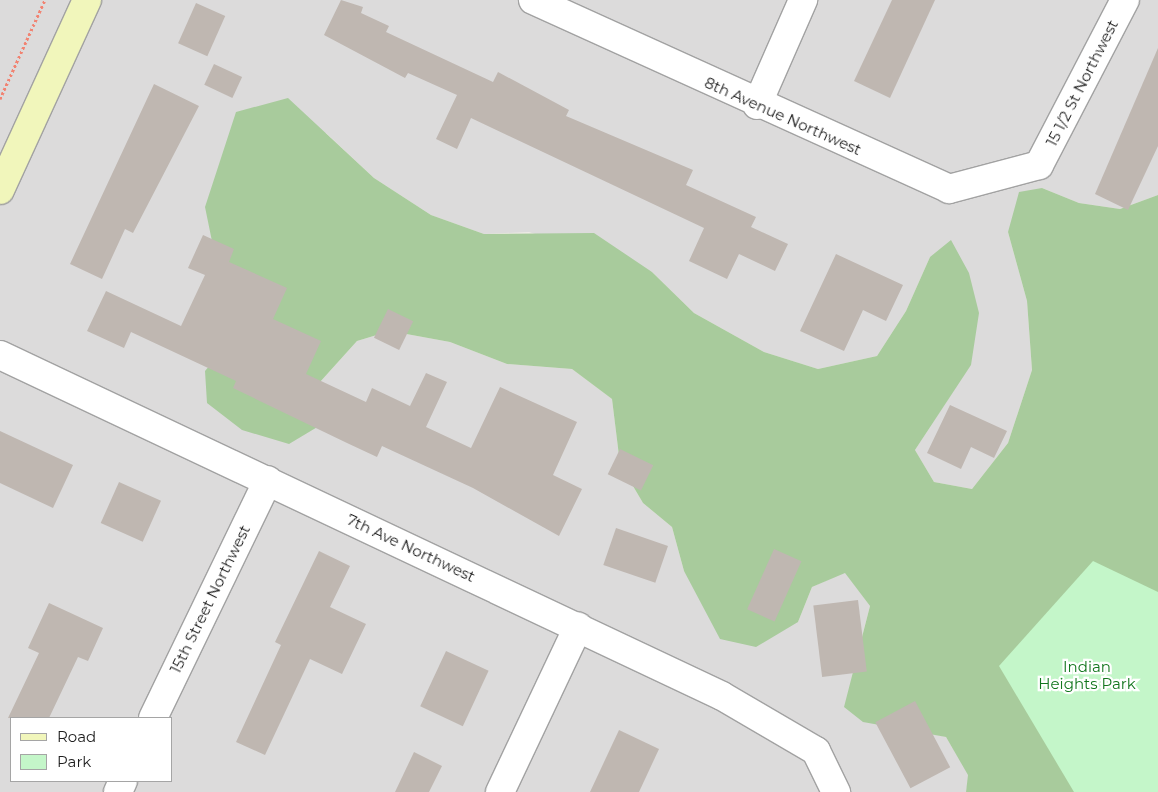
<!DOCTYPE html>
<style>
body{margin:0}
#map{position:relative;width:1158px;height:792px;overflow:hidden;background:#eeebe5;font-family:Montserrat,sans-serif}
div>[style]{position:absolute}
.residential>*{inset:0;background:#dcdbdb}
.forest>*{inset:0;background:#a8cb9c}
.park>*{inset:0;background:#c4f6c9}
.building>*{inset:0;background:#bfb7b1;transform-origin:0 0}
.path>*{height:3px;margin-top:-1.5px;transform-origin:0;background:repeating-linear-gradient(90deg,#f18372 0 2.5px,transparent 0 5px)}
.roads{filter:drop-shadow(1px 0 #a2a2a2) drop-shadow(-1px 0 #a2a2a2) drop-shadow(0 1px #a2a2a2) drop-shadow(0 -1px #a2a2a2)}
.street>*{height:28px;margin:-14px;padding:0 14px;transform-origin:14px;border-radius:14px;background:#fff}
.secondary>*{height:28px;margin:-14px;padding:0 14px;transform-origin:14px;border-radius:14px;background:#f1f6bb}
span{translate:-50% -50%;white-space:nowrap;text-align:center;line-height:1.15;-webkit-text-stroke:4.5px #fff;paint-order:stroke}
.street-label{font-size:15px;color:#1e1e1e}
.park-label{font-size:15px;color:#12761d}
.legend{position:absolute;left:10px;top:717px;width:162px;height:65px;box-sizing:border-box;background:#fff;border:1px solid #a5a5a5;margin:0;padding:6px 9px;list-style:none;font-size:15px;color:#1e1e1e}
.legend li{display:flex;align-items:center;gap:10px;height:25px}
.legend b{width:25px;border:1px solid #a5a5a5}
</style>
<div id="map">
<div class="residential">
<div style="clip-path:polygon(evenodd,0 0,1158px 0,1158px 195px,1120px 209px,1079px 203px,1042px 188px,1008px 232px,1027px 301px,1032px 370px,1008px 443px,972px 489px,934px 482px,915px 450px,971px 364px,930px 257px,906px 311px,877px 356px,818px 369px,764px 352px,694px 313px,652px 272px,529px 232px,484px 234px,431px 215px,374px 178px,326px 133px,320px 382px,357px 341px,390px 331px,450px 342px,507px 364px,572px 369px,612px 399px,620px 464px,643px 503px,672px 527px,684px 571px,798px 622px,812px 587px,845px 572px,870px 606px,856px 660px,904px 727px,946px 737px,969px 775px,966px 792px,0 792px,0 0,11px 718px,171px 718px,171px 781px,11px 781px,11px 718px)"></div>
</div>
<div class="forest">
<div style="clip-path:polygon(288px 98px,374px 178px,431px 215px,484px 234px,594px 233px,652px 272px,694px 313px,764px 352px,818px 369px,877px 356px,906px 311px,930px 257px,951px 240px,969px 273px,979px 313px,971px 365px,915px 450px,934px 482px,972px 489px,1008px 443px,1032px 370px,1027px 301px,1008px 232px,1019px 192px,1042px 188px,1079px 203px,1120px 209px,1158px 195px,1158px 792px,966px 792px,968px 775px,946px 737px,863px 722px,844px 707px,870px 606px,845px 573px,812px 587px,798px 622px,756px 647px,720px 639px,684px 571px,672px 527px,643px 503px,620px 464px,612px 399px,572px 369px,507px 364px,450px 342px,390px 331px,357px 341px,320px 382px,319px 426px,289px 444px,242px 430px,207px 403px,205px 371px,232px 339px,205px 207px,236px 112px)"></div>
</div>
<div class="park">
<div style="clip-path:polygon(1093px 561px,1158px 592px,1158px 792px,1074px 792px,999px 666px)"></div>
</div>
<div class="building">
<div style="clip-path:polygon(341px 0,363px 7px,361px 13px,389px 26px,386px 32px,493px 82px,498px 72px,569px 110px,566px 116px,693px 170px,686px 185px,756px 217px,751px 227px,788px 244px,775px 271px,739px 254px,727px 279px,689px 261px,704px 228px,471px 118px,457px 149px,436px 139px,457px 95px,408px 73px,405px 78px,324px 35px)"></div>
<div style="clip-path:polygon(892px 0,935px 0,890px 98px,854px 81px)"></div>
<div style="left:196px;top:3px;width:32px;height:44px;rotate:24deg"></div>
<div style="clip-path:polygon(1158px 48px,1158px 146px,1128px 210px,1095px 194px)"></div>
<div style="left:214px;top:64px;width:31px;height:23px;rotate:25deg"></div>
<div style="clip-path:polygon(154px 84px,199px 106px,133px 233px,125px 229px,102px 279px,70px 264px)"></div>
<div style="clip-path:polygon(203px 235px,234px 249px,229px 262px,287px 288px,273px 319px,321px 341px,306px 374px,366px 402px,372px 388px,410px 406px,426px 373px,447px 382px,426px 427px,471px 448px,500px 387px,577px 422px,553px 475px,582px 489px,559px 536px,473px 488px,382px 446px,377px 457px,347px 443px,233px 388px,236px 381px,131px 332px,124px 348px,87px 331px,106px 291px,181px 326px,205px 275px,188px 268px)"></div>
<div style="clip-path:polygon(836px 254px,903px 285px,886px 321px,863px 310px,844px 351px,800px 331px)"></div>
<div style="left:388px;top:309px;width:28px;height:32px;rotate:26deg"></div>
<div style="clip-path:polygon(950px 405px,1007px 431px,994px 458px,971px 447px,961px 469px,927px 453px)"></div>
<div style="clip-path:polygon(0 431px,73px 465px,53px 508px,0 483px)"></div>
<div style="left:620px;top:449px;width:37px;height:28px;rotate:26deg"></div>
<div style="left:119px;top:482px;width:46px;height:45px;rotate:24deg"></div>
<div style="left:616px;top:528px;width:55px;height:39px;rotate:19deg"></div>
<div style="left:774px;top:549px;width:30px;height:66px;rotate:24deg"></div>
<div style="clip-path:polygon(319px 551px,350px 566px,330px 607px,366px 624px,342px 674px,310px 659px,265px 755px,236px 742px,281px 645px,275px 642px)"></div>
<div style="left:858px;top:600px;width:72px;height:45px;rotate:83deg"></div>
<div style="clip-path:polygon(49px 603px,103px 628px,88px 661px,78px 657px,49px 718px,8px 718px,39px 653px,28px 648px)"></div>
<div style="left:446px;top:651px;width:47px;height:61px;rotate:25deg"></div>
<div style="left:915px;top:701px;width:75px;height:45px;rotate:62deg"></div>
<div style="clip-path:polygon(619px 730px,659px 749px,639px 792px,590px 792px)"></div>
<div style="clip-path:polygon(414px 752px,442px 766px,429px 792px,395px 792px)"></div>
</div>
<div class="path">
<div style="left:0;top:99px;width:109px;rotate:-65.6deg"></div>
</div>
<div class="roads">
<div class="street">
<div style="left:533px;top:0;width:457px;rotate:24.4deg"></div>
<div style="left:949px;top:189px;width:93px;rotate:-14.9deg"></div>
<div style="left:1039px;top:165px;width:186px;rotate:-62.5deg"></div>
<div style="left:757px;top:105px;width:115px;rotate:-66.3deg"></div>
<div style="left:0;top:355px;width:798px;rotate:25.28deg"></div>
<div style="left:722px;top:696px;width:109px;rotate:30.3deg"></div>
<div style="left:816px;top:751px;width:46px;rotate:64deg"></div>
<div style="left:153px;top:718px;width:264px;rotate:-64.2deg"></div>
<div style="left:118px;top:792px;width:12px;rotate:-66deg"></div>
<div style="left:500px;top:792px;width:183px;rotate:-64.7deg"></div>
</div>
<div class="secondary">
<div style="left:0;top:190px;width:209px;rotate:-65.4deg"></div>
</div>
</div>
<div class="street-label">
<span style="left:1082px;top:83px;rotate:-63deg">15 1/2 St Northwest</span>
<span style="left:783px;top:116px;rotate:24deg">8th Avenue Northwest</span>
<span style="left:411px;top:548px;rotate:25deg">7th Ave Northwest</span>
<span style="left:210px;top:599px;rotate:-64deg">15th Street Northwest</span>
</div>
<div class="park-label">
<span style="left:1087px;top:675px">Indian<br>Heights Park</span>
</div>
<ul class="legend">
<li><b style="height:6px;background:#f1f6bb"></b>Road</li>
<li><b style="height:14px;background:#c4f6c9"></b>Park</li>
</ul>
</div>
